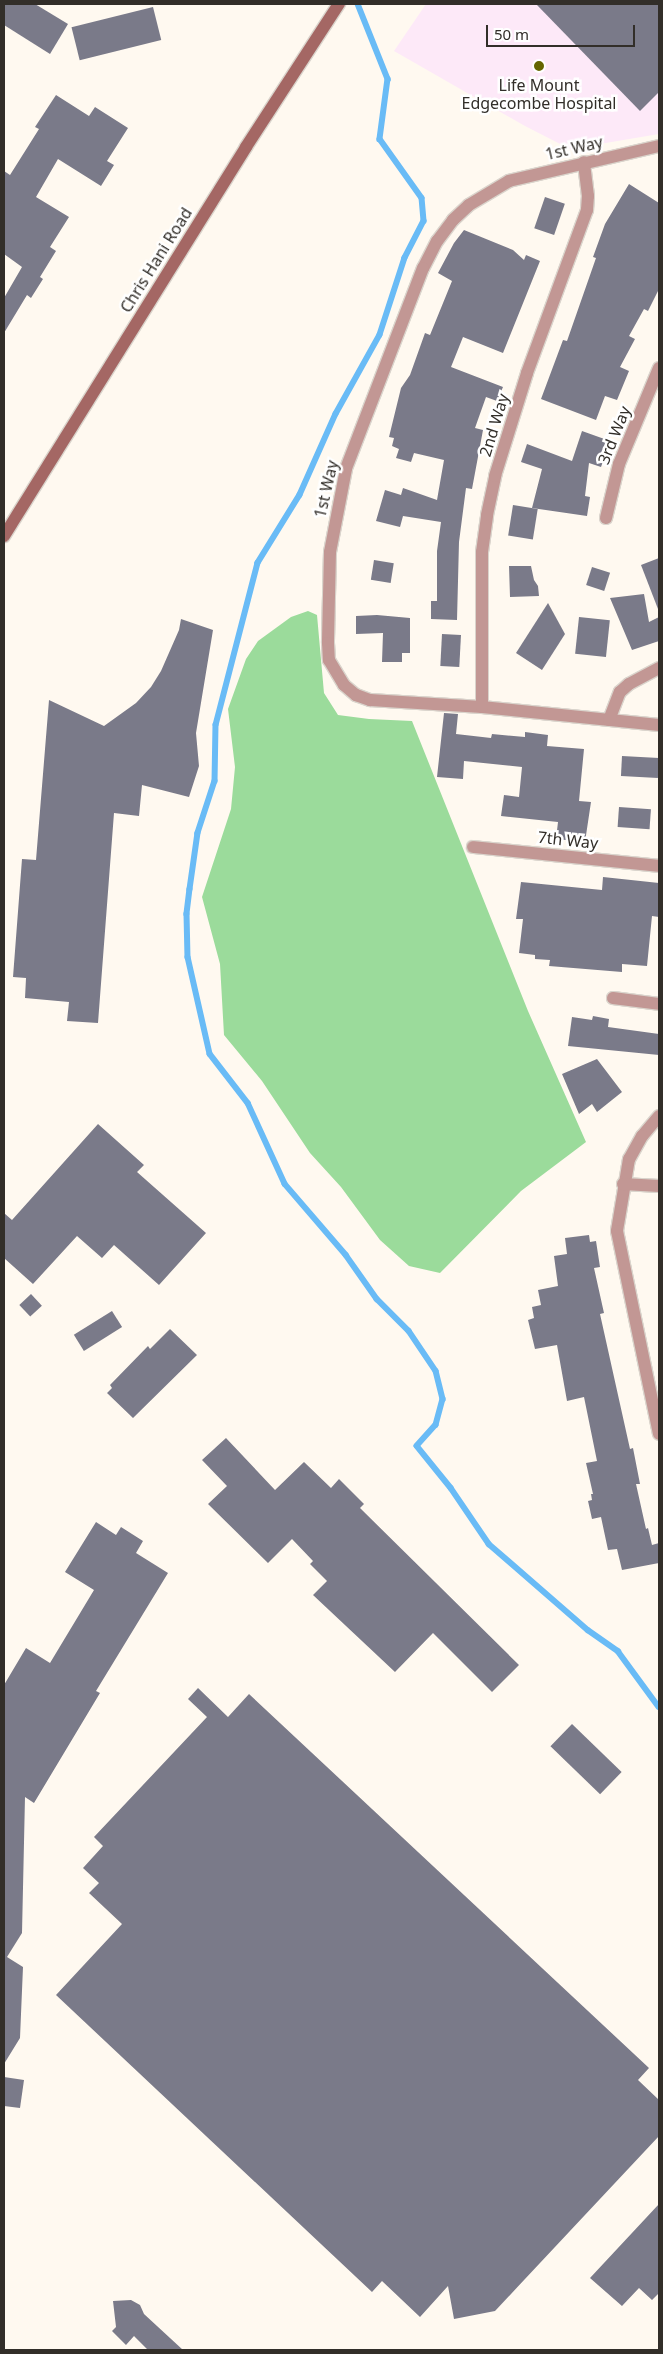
<!DOCTYPE html>
<style>
body{margin:0}
#map{position:relative;width:663px;height:2354px;overflow:hidden;background:#fff9f0;font-family:"Noto Sans",sans-serif}
div>[style]{position:absolute}
.medical>*{inset:0;background:#fde9f8}
.green>*{inset:0;background:#9bdb9b}
.stream>*{height:5.5px;margin:-2.75px;padding:0 2.75px;transform-origin:2.75px;border-radius:2.75px;background:#69bbf6}
.building>*{inset:0;background:#7a7a89;transform-origin:0 0}
.roads{filter:drop-shadow(1px 0 #dad4cc) drop-shadow(-1px 0 #dad4cc) drop-shadow(0 1px #dad4cc) drop-shadow(0 -1px #dad4cc)}
.minor>*{height:12px;margin:-6px;padding:0 6px;transform-origin:6px;border-radius:6px;background:#c29794}
.secondary>*{height:12px;margin:-6px;padding:0 6px;transform-origin:6px;border-radius:6px;background:#a46764}
.dots>*{width:14px;height:14px;translate:-50% -50%;box-sizing:border-box;border:2px solid #fff;border-radius:50%}
span{translate:-50% -50%;white-space:nowrap;text-align:center;line-height:1.15;-webkit-text-stroke:5px #fff;paint-order:stroke}
.poi-label{font-size:16px;color:#322e29}
.street-label{font-size:16px;color:#322e29}
.frame{position:absolute;inset:0;border:5px solid #322e29;pointer-events:none}
.scale{position:absolute;left:486px;top:25px;width:149px;height:22px;box-sizing:border-box;border:2px solid #322e29;border-top:0;padding-left:6px;font-size:15px;line-height:18px;white-space:nowrap;color:#322e29;-webkit-text-stroke:4px #fff;paint-order:stroke}
</style>
<div id="map">
<div class="medical">
<div style="clip-path:polygon(426px 4px,659px 4px,659px 134px,570px 149px,525px 126px,394px 51px)"></div>
</div>
<div class="green">
<div style="clip-path:polygon(308px 611px,317px 615px,324px 693px,338px 715px,369px 719px,412px 721px,528px 1011px,586px 1142px,521px 1191px,440px 1273px,409px 1266px,380px 1240px,341px 1187px,310px 1153px,262px 1081px,224px 1035px,220px 964px,202px 897px,231px 809px,235px 767px,228px 709px,246px 659px,258px 641px,291px 617px)"></div>
</div>
<div class="stream">
<div style="left:358px;top:4px;width:81px;rotate:68.2deg"></div>
<div style="left:388px;top:79px;width:61px;rotate:97.6deg"></div>
<div style="left:380px;top:139px;width:72px;rotate:54.6deg"></div>
<div style="left:422px;top:198px;width:23px;rotate:85deg"></div>
<div style="left:424px;top:221px;width:42px;rotate:117.2deg"></div>
<div style="left:405px;top:258px;width:81px;rotate:108deg"></div>
<div style="left:380px;top:335px;width:90px;rotate:119.1deg"></div>
<div style="left:336px;top:414px;width:89px;rotate:114deg"></div>
<div style="left:300px;top:495px;width:80px;rotate:121.7deg"></div>
<div style="left:258px;top:563px;width:167px;rotate:104.5deg"></div>
<div style="left:216px;top:725px;width:56px;rotate:91deg"></div>
<div style="left:215px;top:781px;width:55px;rotate:108.1deg"></div>
<div style="left:198px;top:833px;width:57px;rotate:98.1deg"></div>
<div style="left:190px;top:889px;width:25px;rotate:97deg"></div>
<div style="left:187px;top:914px;width:43px;rotate:88.7deg"></div>
<div style="left:188px;top:957px;width:99px;rotate:77.2deg"></div>
<div style="left:210px;top:1054px;width:62px;rotate:52.2deg"></div>
<div style="left:248px;top:1103px;width:89px;rotate:65.4deg"></div>
<div style="left:285px;top:1184px;width:94px;rotate:49.3deg"></div>
<div style="left:346px;top:1255px;width:54px;rotate:54.8deg"></div>
<div style="left:377px;top:1299px;width:45px;rotate:45deg"></div>
<div style="left:409px;top:1331px;width:48px;rotate:56deg"></div>
<div style="left:436px;top:1371px;width:29px;rotate:76deg"></div>
<div style="left:443px;top:1399px;width:27px;rotate:105deg"></div>
<div style="left:436px;top:1425px;width:28px;rotate:132deg"></div>
<div style="left:417px;top:1446px;width:54px;rotate:51deg"></div>
<div style="left:451px;top:1488px;width:68px;rotate:55.8deg"></div>
<div style="left:489px;top:1544px;width:131px;rotate:41deg"></div>
<div style="left:588px;top:1630px;width:37px;rotate:35deg"></div>
<div style="left:618px;top:1651px;width:69px;rotate:53.8deg"></div>
</div>
<div class="building">
<div style="clip-path:polygon(4px 4px,35px 4px,68px 24px,50px 54px,4px 25px)"></div>
<div style="clip-path:polygon(536px 4px,659px 4px,659px 92px,640px 111px)"></div>
<div style="left:153px;top:7px;width:34px;height:84px;rotate:76deg"></div>
<div style="clip-path:polygon(56px 95px,89px 116px,95px 107px,128px 128px,107px 161px,114px 165px,101px 186px,58px 159px,36px 197px,69px 217px,50px 247px,56px 251px,40px 277px,43px 279px,31px 298px,27px 295px,4px 333px,4px 298px,22px 267px,4px 254px,4px 171px,10px 175px,39px 129px,35px 127px)"></div>
<div style="clip-path:polygon(629px 184px,659px 203px,659px 289px,648px 311px,644px 309px,629px 336px,635px 339px,620px 367px,629px 371px,617px 400px,605px 396px,596px 420px,541px 399px,563px 340px,567px 341px,596px 258px,593px 257px,605px 224px)"></div>
<div style="left:545px;top:197px;width:21px;height:33px;rotate:19deg"></div>
<div style="clip-path:polygon(464px 230px,513px 250px,524px 260px,526px 255px,540px 261px,503px 353px,463px 337px,451px 367px,503px 387px,497px 401px,486px 397px,475px 428px,483px 430px,472px 489px,466px 488px,459px 542px,457px 620px,431px 619px,431px 601px,437px 601px,437px 551px,441px 522px,403px 516px,400px 527px,376px 521px,385px 490px,401px 495px,403px 488px,437px 500px,444px 460px,414px 453px,411px 462px,396px 458px,399px 449px,392px 446px,394px 438px,389px 437px,401px 388px,410px 375px,425px 333px,430px 335px,452px 281px,438px 273px,454px 243px)"></div>
<div style="clip-path:polygon(582px 431px,610px 441px,601px 467px,589px 463px,585px 496px,590px 497px,587px 516px,532px 508px,542px 469px,521px 462px,527px 444px,572px 461px)"></div>
<div style="left:513px;top:505px;width:25px;height:31px;rotate:9deg"></div>
<div style="clip-path:polygon(659px 558px,659px 609px,658px 609px,641px 565px)"></div>
<div style="left:374px;top:560px;width:20px;height:20px;rotate:9deg"></div>
<div style="clip-path:polygon(509px 566px,531px 566px,534px 580px,538px 586px,539px 596px,510px 597px)"></div>
<div style="left:592px;top:567px;width:19px;height:19px;rotate:18deg"></div>
<div style="clip-path:polygon(644px 594px,649px 622px,659px 617px,659px 641px,632px 650px,610px 598px)"></div>
<div style="clip-path:polygon(548px 603px,565px 634px,542px 670px,516px 653px)"></div>
<div style="clip-path:polygon(377px 615px,410px 618px,410px 653px,402px 653px,402px 662px,382px 662px,383px 633px,356px 634px,356px 616px)"></div>
<div style="left:579px;top:617px;width:31px;height:37px;rotate:6deg"></div>
<div style="clip-path:polygon(181px 619px,213px 630px,196px 733px,199px 766px,189px 797px,142px 785px,139px 816px,114px 813px,98px 1023px,67px 1021px,69px 1002px,25px 998px,26px 978px,13px 977px,22px 859px,36px 860px,49px 700px,104px 726px,136px 703px,151px 687px,161px 671px,179px 630px)"></div>
<div style="left:442px;top:634px;width:19px;height:32px;rotate:3deg"></div>
<div style="clip-path:polygon(444px 713px,458px 714px,456px 734px,491px 738px,492px 734px,525px 737px,525px 732px,548px 735px,547px 746px,584px 749px,579px 801px,591px 802px,585px 842px,556px 839px,558px 822px,501px 816px,504px 795px,519px 797px,522px 767px,464px 761px,463px 779px,437px 777px)"></div>
<div style="left:622px;top:756px;width:37px;height:20px;rotate:3deg"></div>
<div style="left:619px;top:807px;width:32px;height:20px;rotate:4deg"></div>
<div style="clip-path:polygon(603px 877px,659px 883px,659px 917px,652px 916px,647px 966px,622px 964px,622px 972px,549px 966px,550px 960px,535px 959px,535px 955px,519px 953px,523px 919px,516px 919px,521px 882px,602px 890px)"></div>
<div style="clip-path:polygon(593px 1016px,609px 1019px,608px 1027px,659px 1034px,659px 1055px,568px 1046px,572px 1017px,592px 1020px)"></div>
<div style="clip-path:polygon(597px 1059px,622px 1092px,597px 1112px,592px 1104px,579px 1114px,562px 1074px)"></div>
<div style="clip-path:polygon(98px 1124px,144px 1165px,137px 1172px,206px 1233px,159px 1285px,114px 1245px,102px 1258px,77px 1236px,33px 1284px,4px 1258px,4px 1213px,12px 1220px)"></div>
<div style="clip-path:polygon(589px 1235px,590px 1242px,596px 1241px,600px 1267px,594px 1268px,604px 1313px,600px 1314px,630px 1449px,633px 1448px,640px 1484px,636px 1484px,646px 1529px,648px 1528px,652px 1545px,659px 1543px,659px 1563px,622px 1570px,617px 1549px,608px 1550px,601px 1517px,592px 1519px,588px 1501px,592px 1500px,591px 1494px,593px 1494px,586px 1463px,597px 1461px,584px 1397px,567px 1401px,557px 1345px,535px 1349px,528px 1320px,534px 1318px,532px 1307px,541px 1305px,538px 1290px,558px 1286px,554px 1256px,567px 1254px,565px 1238px)"></div>
<div style="left:31px;top:1294px;width:16px;height:16px;rotate:47deg"></div>
<div style="left:112px;top:1311px;width:19px;height:45px;rotate:58deg"></div>
<div style="clip-path:polygon(170px 1329px,197px 1355px,133px 1418px,107px 1393px,112px 1388px,110px 1385px,148px 1346px,150px 1349px)"></div>
<div style="clip-path:polygon(226px 1438px,275px 1490px,304px 1462px,331px 1488px,339px 1479px,364px 1504px,360px 1508px,519px 1665px,492px 1692px,433px 1633px,395px 1672px,313px 1595px,327px 1581px,310px 1564px,313px 1561px,292px 1539px,268px 1563px,208px 1504px,227px 1486px,202px 1460px)"></div>
<div style="clip-path:polygon(96px 1522px,116px 1535px,121px 1527px,143px 1541px,136px 1553px,168px 1573px,96px 1691px,100px 1693px,34px 1803px,25px 1797px,22px 1933px,7px 1957px,23px 1967px,20px 2038px,4px 2064px,4px 1685px,26px 1648px,50px 1663px,94px 1590px,65px 1572px)"></div>
<div style="clip-path:polygon(198px 1688px,228px 1717px,249px 1694px,649px 2068px,638px 2080px,659px 2100px,659px 2136px,495px 2311px,454px 2319px,448px 2286px,420px 2317px,382px 2281px,372px 2292px,56px 1995px,122px 1924px,89px 1893px,99px 1883px,83px 1868px,103px 1846px,94px 1837px,207px 1717px,188px 1699px)"></div>
<div style="left:572px;top:1724px;width:69px;height:31px;rotate:44deg"></div>
<div style="clip-path:polygon(4px 2077px,24px 2080px,20px 2108px,4px 2106px)"></div>
<div style="clip-path:polygon(659px 2204px,659px 2293px,652px 2300px,639px 2288px,622px 2306px,590px 2278px)"></div>
<div style="clip-path:polygon(131px 2300px,140px 2305px,144px 2314px,183px 2350px,148px 2350px,134px 2336px,126px 2345px,112px 2331px,116px 2327px,113px 2301px)"></div>
</div>
<div class="roads">
<div class="minor">
<div style="left:659px;top:146px;width:154px;rotate:166.9deg"></div>
<div style="left:509px;top:181px;width:47px;rotate:149deg"></div>
<div style="left:469px;top:205px;width:22px;rotate:137deg"></div>
<div style="left:453px;top:220px;width:26px;rotate:127deg"></div>
<div style="left:437px;top:241px;width:30px;rotate:117deg"></div>
<div style="left:423px;top:268px;width:215px;rotate:111deg"></div>
<div style="left:346px;top:469px;width:85px;rotate:100.9deg"></div>
<div style="left:330px;top:552px;width:91px;rotate:91.3deg"></div>
<div style="left:328px;top:643px;width:17px;rotate:87deg"></div>
<div style="left:329px;top:660px;width:29px;rotate:59deg"></div>
<div style="left:344px;top:685px;width:16px;rotate:40deg"></div>
<div style="left:356px;top:695px;width:15px;rotate:20deg"></div>
<div style="left:370px;top:700px;width:112px;rotate:3.6deg"></div>
<div style="left:482px;top:707px;width:178px;rotate:5.8deg"></div>
<div style="left:606px;top:518px;width:56px;rotate:-76.5deg"></div>
<div style="left:619px;top:464px;width:104px;rotate:-67.4deg"></div>
<div style="left:482px;top:707px;width:155px;rotate:-90deg"></div>
<div style="left:482px;top:552px;width:37px;rotate:-82deg"></div>
<div style="left:487px;top:515px;width:40px;rotate:-78deg"></div>
<div style="left:495px;top:476px;width:108px;rotate:-72.7deg"></div>
<div style="left:527px;top:373px;width:174px;rotate:-69.8deg"></div>
<div style="left:587px;top:210px;width:14px;rotate:-86deg"></div>
<div style="left:588px;top:196px;width:34px;rotate:-97deg"></div>
<div style="left:609px;top:720px;width:30px;rotate:-69deg"></div>
<div style="left:620px;top:692px;width:12px;rotate:-42deg"></div>
<div style="left:629px;top:684px;width:34px;rotate:-28deg"></div>
<div style="left:473px;top:847px;width:187px;rotate:5.8deg"></div>
<div style="left:613px;top:998px;width:46px;rotate:7.4deg"></div>
<div style="left:659px;top:1116px;width:26px;rotate:130deg"></div>
<div style="left:642px;top:1136px;width:26px;rotate:119deg"></div>
<div style="left:629px;top:1159px;width:73px;rotate:99.5deg"></div>
<div style="left:617px;top:1231px;width:207px;rotate:78.3deg"></div>
<div style="left:623px;top:1184px;width:36px;rotate:3deg"></div>
</div>
<div class="secondary">
<div style="left:4px;top:536px;width:458px;rotate:-58.1deg"></div>
<div style="left:246px;top:147px;width:171px;rotate:-57deg"></div>
</div>
</div>
<div class="dots">
<div style="left:539px;top:66px;background:#656500"></div>
</div>
<div class="poi-label">
<span style="left:539px;top:94px">Life Mount<br>Edgecombe Hospital</span>
</div>
<div class="street-label">
<span style="left:574px;top:148px;rotate:-13deg">1st Way</span>
<span style="left:156px;top:260px;rotate:-58deg">Chris Hani Road</span>
<span style="left:494px;top:425px;rotate:-73deg">2nd Way</span>
<span style="left:614px;top:435px;rotate:-68deg">3rd Way</span>
<span style="left:326px;top:489px;rotate:-77deg">1st Way</span>
<span style="left:568px;top:840px;rotate:6deg">7th Way</span>
</div>
<div class="frame"></div>
<div class="scale">50 m</div>
</div>
